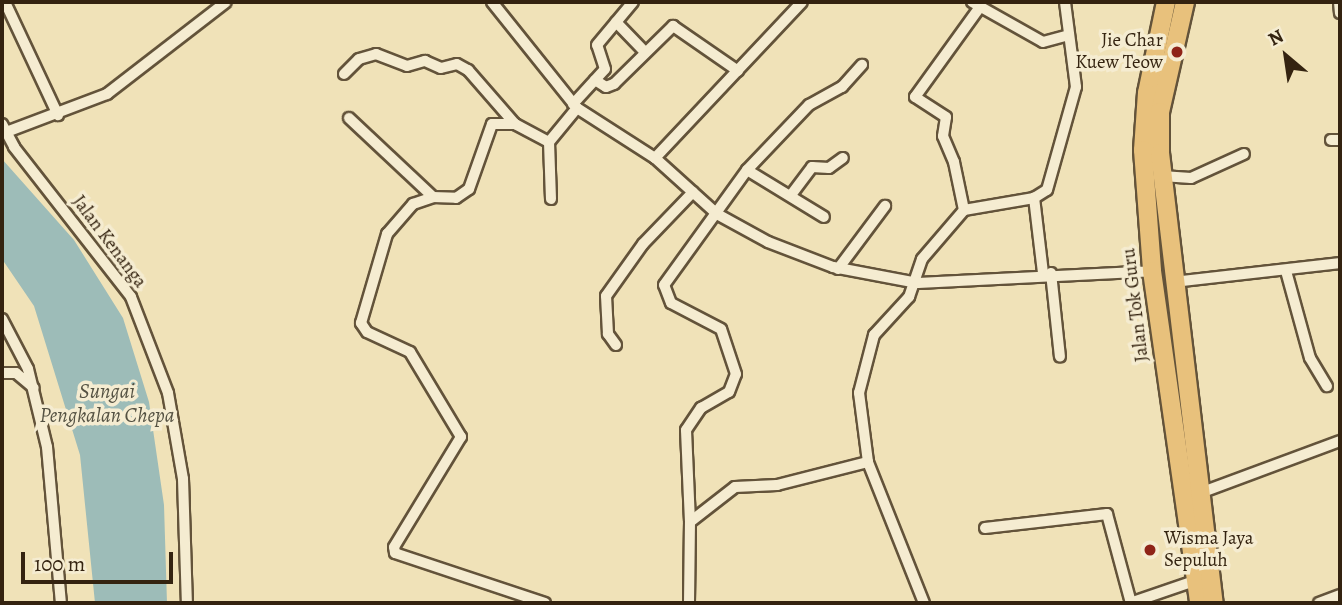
<!DOCTYPE html>
<style>
body{margin:0}
#map{position:relative;width:1342px;height:605px;overflow:hidden;background:#f0e2b8;font-family:Alegreya,serif}
div>[style]{position:absolute}
.water>*{inset:0;background:#9dbcb8}
.roads{filter:drop-shadow(2px 0 #63533a) drop-shadow(-2px 0 #63533a) drop-shadow(0 2px #63533a) drop-shadow(0 -2px #63533a)}
.street>*{height:10px;margin:-5px;padding:0 5px;transform-origin:5px;border-radius:5px;background:#f5ecd1}
.primary>*{height:18px;margin:-9px;padding:0 9px;transform-origin:9px;border-radius:9px;background:#e8c17c}
.dots>*{width:19px;height:19px;translate:-50% -50%;box-sizing:border-box;border:4px solid #f5ecd1;border-radius:50%}
span{translate:-50% -50%;white-space:nowrap;text-align:center;line-height:1.15;-webkit-text-stroke:7px #f5ecd1;paint-order:stroke}
.poi-label{font-size:19px;color:#342310}
.right{translate:-100% -50%;text-align:right}
.left{translate:0 -50%;text-align:left}
.street-label{font-size:19px;color:#342310}
.water-label{font-size:21px;color:#545142;font-style:italic}
.frame{position:absolute;inset:0;border:4px solid #342310;pointer-events:none}
.north{position:absolute;left:1251px;top:21px;width:70px;height:70px;-webkit-text-stroke:5px #f5ecd1;paint-order:stroke;rotate:331deg;font-size:19px;font-weight:700;line-height:28px;text-align:center;color:#342310}
.north::after{content:'';display:block;margin:auto;width:24px;height:32px;background:#342310;clip-path:polygon(50% 0,100% 100%,50% 72%,0 100%)}
.scale{position:absolute;left:21px;top:552px;width:152px;height:32px;box-sizing:border-box;border:4px solid #342310;border-top:0;padding-left:9px;font-size:21px;line-height:24px;white-space:nowrap;color:#342310;-webkit-text-stroke:5px #f5ecd1;paint-order:stroke}
</style>
<div id="map">
<div class="water">
<div style="clip-path:polygon(2px 159px,74px 240px,123px 318px,149px 402px,164px 505px,167px 603px,95px 603px,80px 455px,34px 306px,2px 259px)"></div>
</div>
<div class="roads">
<div class="street">
<div style="left:5px;top:2px;width:125px;rotate:64.9deg"></div>
<div style="left:492px;top:2px;width:136px;rotate:51.3deg"></div>
<div style="left:577px;top:108px;width:93px;rotate:32.7deg"></div>
<div style="left:655px;top:158px;width:84px;rotate:42.1deg"></div>
<div style="left:717px;top:214px;width:58px;rotate:28.8deg"></div>
<div style="left:768px;top:242px;width:70px;rotate:21deg"></div>
<div style="left:833px;top:267px;width:86px;rotate:10.7deg"></div>
<div style="left:918px;top:283px;width:234px;rotate:-2.9deg"></div>
<div style="left:972px;top:2px;width:81px;rotate:29.4deg"></div>
<div style="left:1043px;top:42px;width:27px;rotate:-15deg"></div>
<div style="left:1339px;top:2px;width:11px;rotate:85deg"></div>
<div style="left:616px;top:22px;width:42px;rotate:46deg"></div>
<div style="left:344px;top:74px;width:21px;rotate:-45deg"></div>
<div style="left:359px;top:59px;width:18px;rotate:-16deg"></div>
<div style="left:376px;top:54px;width:33px;rotate:21deg"></div>
<div style="left:407px;top:66px;width:19px;rotate:-16deg"></div>
<div style="left:425px;top:61px;width:17px;rotate:24deg"></div>
<div style="left:441px;top:68px;width:16px;rotate:-14deg"></div>
<div style="left:457px;top:64px;width:13px;rotate:29deg"></div>
<div style="left:468px;top:70px;width:72px;rotate:49deg"></div>
<div style="left:595px;top:80px;width:13px;rotate:32deg"></div>
<div style="left:606px;top:87px;width:9px;rotate:-21deg"></div>
<div style="left:614px;top:84px;width:83px;rotate:-44.5deg"></div>
<div style="left:673px;top:26px;width:79px;rotate:34.7deg"></div>
<div style="left:573px;top:104px;width:47px;rotate:-47.6deg"></div>
<div style="left:605px;top:69px;width:25px;rotate:-108deg"></div>
<div style="left:597px;top:45px;width:56px;rotate:-50.1deg"></div>
<div style="left:349px;top:118px;width:115px;rotate:43.2deg"></div>
<div style="left:2px;top:124px;width:26px;rotate:62deg"></div>
<div style="left:14px;top:147px;width:190px;rotate:52deg"></div>
<div style="left:131px;top:297px;width:103px;rotate:68.9deg"></div>
<div style="left:168px;top:393px;width:87px;rotate:80.1deg"></div>
<div style="left:183px;top:479px;width:124px;rotate:88.2deg"></div>
<div style="left:9px;top:131px;width:105px;rotate:-20.7deg"></div>
<div style="left:107px;top:94px;width:150px;rotate:-37.7deg"></div>
<div style="left:1331px;top:140px;width:9px"></div>
<div style="left:549px;top:142px;width:57px;rotate:88deg"></div>
<div style="left:655px;top:158px;width:214px;rotate:-46.7deg"></div>
<div style="left:747px;top:170px;width:90px;rotate:31.4deg"></div>
<div style="left:1162px;top:176px;width:29px;rotate:4deg"></div>
<div style="left:1191px;top:178px;width:58px;rotate:-24.4deg"></div>
<div style="left:791px;top:195px;width:35px;rotate:-53deg"></div>
<div style="left:812px;top:167px;width:17px;rotate:3deg"></div>
<div style="left:829px;top:168px;width:17px;rotate:-36deg"></div>
<div style="left:964px;top:210px;width:71px;rotate:-9.7deg"></div>
<div style="left:838px;top:269px;width:79px;rotate:-53.3deg"></div>
<div style="left:1286px;top:271px;width:90px;rotate:74.6deg"></div>
<div style="left:1310px;top:358px;width:33px;rotate:59deg"></div>
<div style="left:1043px;top:273px;width:76px;rotate:-96.8deg"></div>
<div style="left:1034px;top:198px;width:15px;rotate:-32deg"></div>
<div style="left:1047px;top:190px;width:107px;rotate:-74.3deg"></div>
<div style="left:1076px;top:87px;width:86px;rotate:-97.4deg"></div>
<div style="left:1051px;top:273px;width:84px;rotate:83.9deg"></div>
<div style="left:1174px;top:282px;width:167px;rotate:-6.5deg"></div>
<div style="left:2px;top:319px;width:56px;rotate:62.5deg"></div>
<div style="left:28px;top:369px;width:80px;rotate:76.3deg"></div>
<div style="left:47px;top:447px;width:157px;rotate:84.9deg"></div>
<div style="left:616px;top:345px;width:14px;rotate:-126deg"></div>
<div style="left:608px;top:334px;width:38px;rotate:-93deg"></div>
<div style="left:606px;top:296px;width:64px;rotate:-54.6deg"></div>
<div style="left:643px;top:244px;width:72px;rotate:-46.1deg"></div>
<div style="left:2px;top:373px;width:14px"></div>
<div style="left:16px;top:373px;width:23px;rotate:40deg"></div>
<div style="left:1200px;top:493px;width:149px;rotate:-20.4deg"></div>
<div style="left:690px;top:522px;width:92px;rotate:-92.5deg"></div>
<div style="left:686px;top:430px;width:27px;rotate:-56deg"></div>
<div style="left:701px;top:408px;width:32px;rotate:-30deg"></div>
<div style="left:729px;top:392px;width:19px;rotate:-69deg"></div>
<div style="left:736px;top:374px;width:47px;rotate:-108.4deg"></div>
<div style="left:721px;top:329px;width:56px;rotate:-152.5deg"></div>
<div style="left:671px;top:303px;width:19px;rotate:-111deg"></div>
<div style="left:664px;top:285px;width:142px;rotate:-54.2deg"></div>
<div style="left:747px;top:170px;width:90px;rotate:-46.4deg"></div>
<div style="left:809px;top:105px;width:38px;rotate:-29deg"></div>
<div style="left:842px;top:87px;width:30px;rotate:-48deg"></div>
<div style="left:985px;top:528px;width:123px;rotate:-6.5deg"></div>
<div style="left:1107px;top:514px;width:92px;rotate:74.9deg"></div>
<div style="left:545px;top:603px;width:158px;rotate:-161.6deg"></div>
<div style="left:395px;top:553px;width:6px;rotate:-99deg"></div>
<div style="left:394px;top:547px;width:129px;rotate:-58.7deg"></div>
<div style="left:461px;top:437px;width:99px;rotate:-121deg"></div>
<div style="left:410px;top:352px;width:47px;rotate:-155.1deg"></div>
<div style="left:367px;top:332px;width:11px;rotate:-124deg"></div>
<div style="left:361px;top:323px;width:93px;rotate:-73.7deg"></div>
<div style="left:387px;top:234px;width:40px;rotate:-49deg"></div>
<div style="left:413px;top:204px;width:21px;rotate:-19deg"></div>
<div style="left:433px;top:197px;width:23px;rotate:2deg"></div>
<div style="left:456px;top:198px;width:16px;rotate:-35deg"></div>
<div style="left:469px;top:189px;width:69px;rotate:-70.5deg"></div>
<div style="left:492px;top:124px;width:23px"></div>
<div style="left:515px;top:124px;width:38px;rotate:28deg"></div>
<div style="left:549px;top:142px;width:44px;rotate:-50.5deg"></div>
<div style="left:689px;top:603px;width:81px;rotate:-89.3deg"></div>
<div style="left:690px;top:522px;width:57px;rotate:-37.9deg"></div>
<div style="left:735px;top:487px;width:42px;rotate:-2.7deg"></div>
<div style="left:777px;top:485px;width:94px;rotate:-14.2deg"></div>
<div style="left:924px;top:603px;width:152px;rotate:-111.7deg"></div>
<div style="left:868px;top:462px;width:70px;rotate:-97.4deg"></div>
<div style="left:859px;top:393px;width:60px;rotate:-75.5deg"></div>
<div style="left:874px;top:335px;width:52px;rotate:-47.4deg"></div>
<div style="left:909px;top:297px;width:40px;rotate:-71.1deg"></div>
<div style="left:922px;top:259px;width:65px;rotate:-49.4deg"></div>
<div style="left:964px;top:210px;width:49px;rotate:-101.8deg"></div>
<div style="left:954px;top:162px;width:28px;rotate:-113deg"></div>
<div style="left:943px;top:136px;width:19px;rotate:-81deg"></div>
<div style="left:946px;top:117px;width:37px;rotate:-147deg"></div>
<div style="left:915px;top:97px;width:111px;rotate:-54.2deg"></div>
<div style="left:1130px;top:603px;width:71px;rotate:-18.9deg"></div>
<div style="left:1319px;top:603px;width:22px;rotate:-21deg"></div>
</div>
<div class="primary">
<div style="left:1166px;top:2px;width:93px;rotate:101.8deg"></div>
<div style="left:1147px;top:93px;width:57px;rotate:94deg"></div>
<div style="left:1143px;top:150px;width:121px;rotate:85.7deg"></div>
<div style="left:1152px;top:271px;width:335px;rotate:81.9deg"></div>
<div style="left:1185px;top:2px;width:113px;rotate:102.8deg"></div>
<div style="left:1160px;top:112px;width:41px;rotate:90deg"></div>
<div style="left:1160px;top:153px;width:453px;rotate:83.2deg"></div>
</div>
</div>
<div class="dots">
<div style="left:1177px;top:52px;background:#8f2418"></div>
<div style="left:1150px;top:550px;background:#8f2418"></div>
</div>
<div class="poi-label">
<span class="right" style="left:1163px;top:52px">Jie Char<br>Kuew Teow</span>
<span class="left" style="left:1164px;top:550px">Wisma Jaya<br>Sepuluh</span>
</div>
<div class="street-label">
<span style="left:109px;top:242px;rotate:53deg">Jalan Kenanga</span>
<span style="left:1136px;top:305px;rotate:-97deg">Jalan Tok Guru</span>
</div>
<div class="water-label">
<span style="left:107px;top:403px">Sungai<br>Pengkalan Chepa</span>
</div>
<div class="frame"></div>
<div class="north">N</div>
<div class="scale">100 m</div>
</div>
